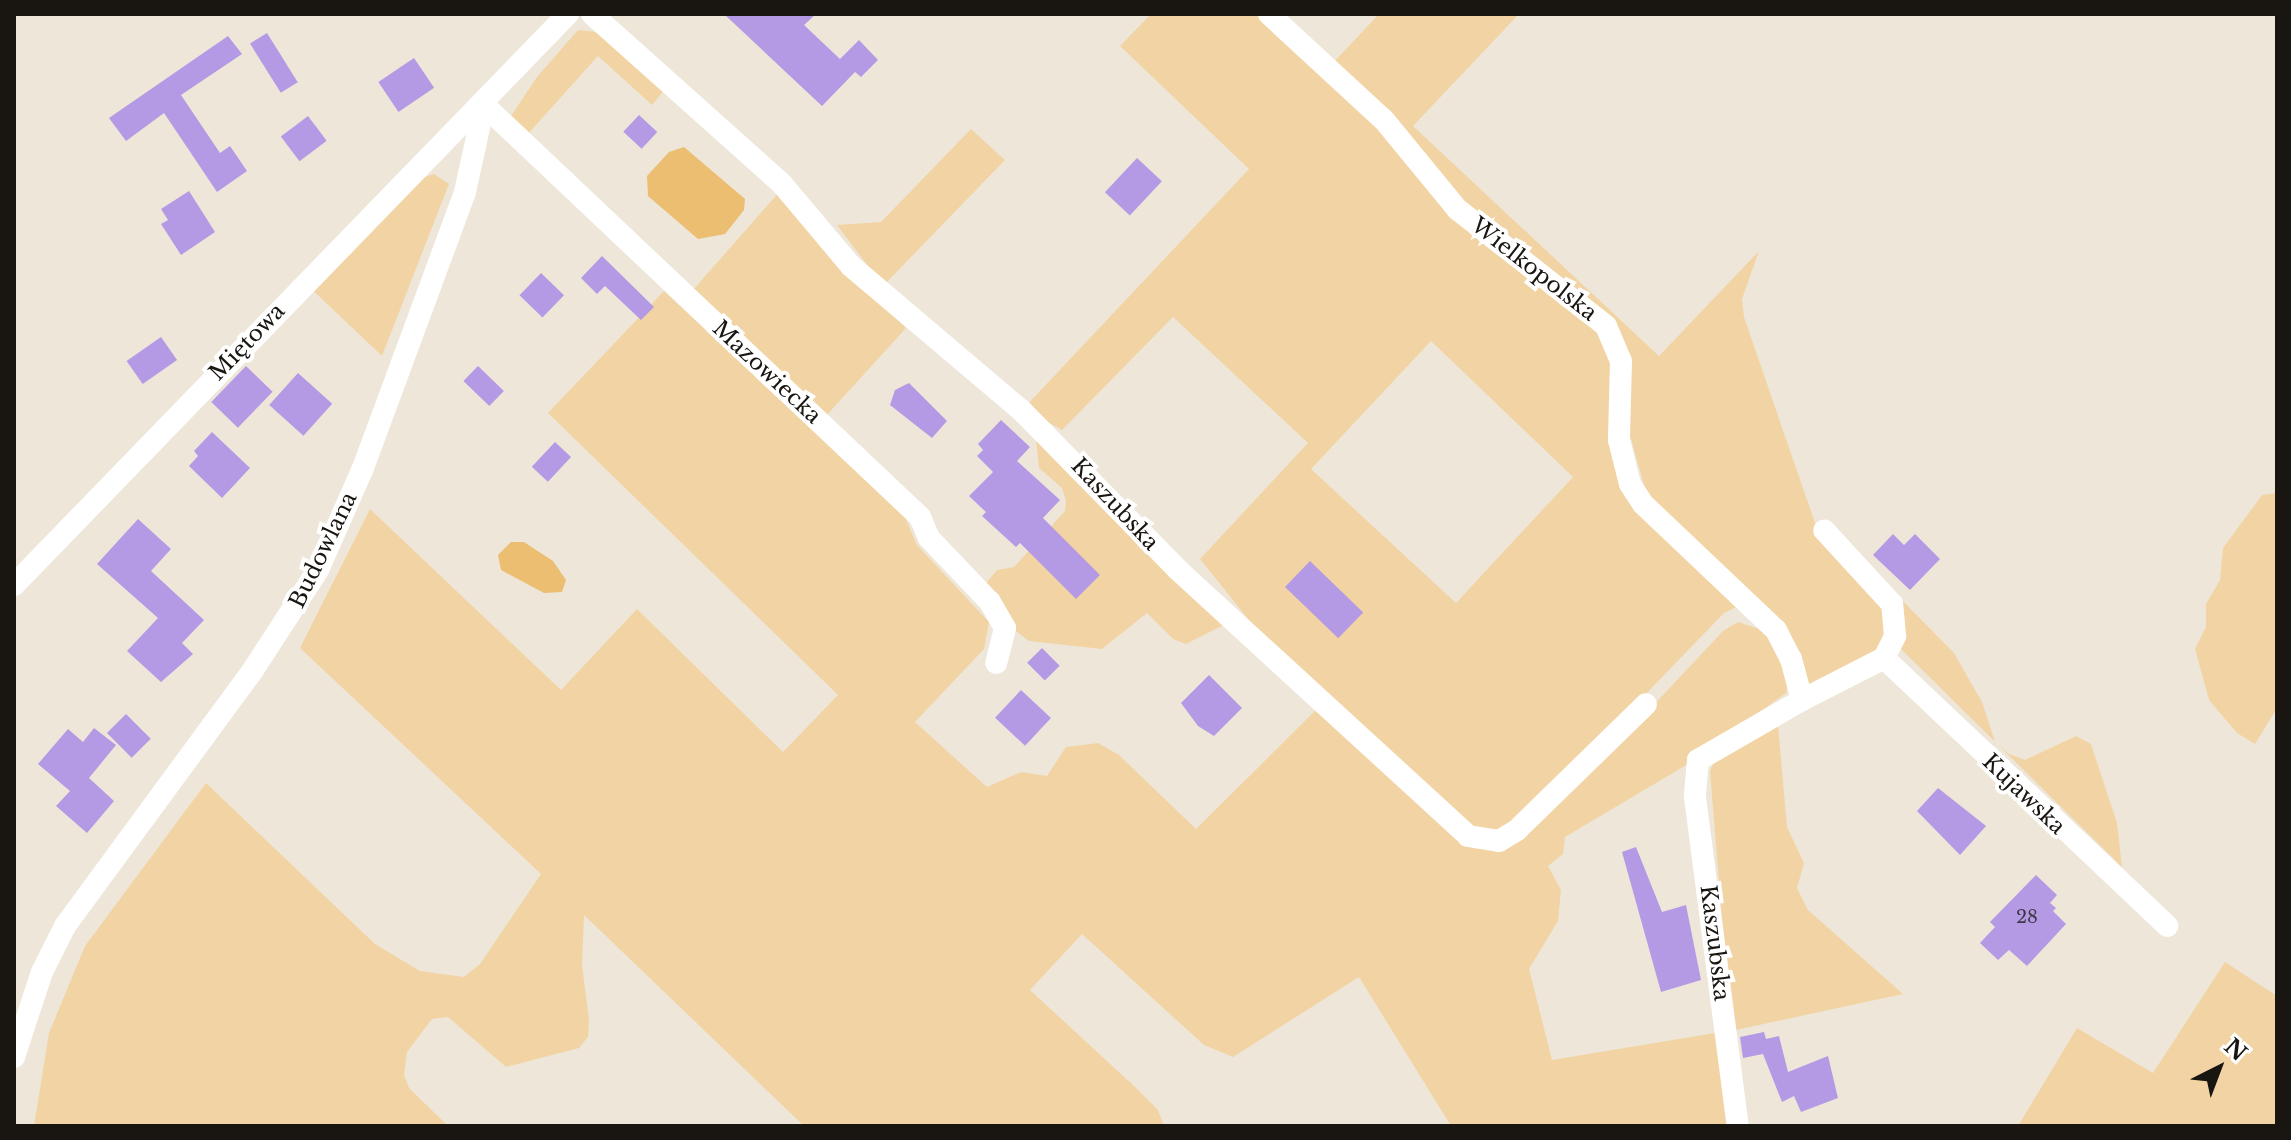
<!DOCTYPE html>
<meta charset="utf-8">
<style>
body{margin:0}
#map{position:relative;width:2291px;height:1140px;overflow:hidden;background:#eee6d9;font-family:"Libre Baskerville",serif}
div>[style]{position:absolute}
.green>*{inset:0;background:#f2d4a4}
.water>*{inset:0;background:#ecbe71}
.building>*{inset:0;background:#b49ae5;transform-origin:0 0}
.street>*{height:22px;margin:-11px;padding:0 11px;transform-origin:11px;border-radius:11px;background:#fff}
span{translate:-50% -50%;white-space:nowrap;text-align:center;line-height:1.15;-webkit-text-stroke:8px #fff;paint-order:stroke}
.number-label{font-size:18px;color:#403746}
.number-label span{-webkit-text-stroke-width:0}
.street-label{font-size:22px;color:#191611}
.frame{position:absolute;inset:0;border:16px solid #191611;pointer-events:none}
.north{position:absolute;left:2179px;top:1028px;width:80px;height:80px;-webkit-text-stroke:6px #fff;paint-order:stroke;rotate:42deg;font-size:22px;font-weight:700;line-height:32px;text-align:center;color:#191611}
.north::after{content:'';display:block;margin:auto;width:28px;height:36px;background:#191611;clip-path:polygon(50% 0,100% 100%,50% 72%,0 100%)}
</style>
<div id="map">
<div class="green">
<div style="clip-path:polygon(evenodd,1151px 14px,1259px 16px,1579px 309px,1612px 350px,1619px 469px,1742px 604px,1724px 613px,1527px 817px,1497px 833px,1479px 833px,1256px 629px,1200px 559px,1308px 443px,1173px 317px,1062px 430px,1024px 408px,1249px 169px,1120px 46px,1151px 14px,1431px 341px,1573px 477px,1456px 603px,1311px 469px,1431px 341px)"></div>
<div style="clip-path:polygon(1379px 14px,1519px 14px,1413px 126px,1659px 356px,1759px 251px,1742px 299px,1744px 317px,1815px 523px,1872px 588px,1890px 626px,1874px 656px,1811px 691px,1801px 654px,1646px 492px,1627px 425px,1627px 353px,1483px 223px,1332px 64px)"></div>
<div style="clip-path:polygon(578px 30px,598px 32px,666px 88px,652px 105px,598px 56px,527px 135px,509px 119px,537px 77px)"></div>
<div style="clip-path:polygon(971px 129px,1005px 160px,883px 286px,837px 225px,881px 222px)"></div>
<div style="clip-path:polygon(434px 174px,449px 184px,382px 356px,306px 284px,419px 179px)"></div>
<div style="clip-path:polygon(781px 190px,829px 254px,906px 328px,826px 416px,692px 291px)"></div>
<div style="clip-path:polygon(664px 291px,905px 517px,917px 545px,989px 622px,984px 649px,915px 722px,987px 787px,1021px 772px,1047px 776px,1066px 747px,1098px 743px,1119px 755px,1196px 829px,1320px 706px,1499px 849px,1633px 727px,1723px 631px,1738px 622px,1768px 632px,1789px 679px,1786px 693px,1683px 767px,1565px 837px,1563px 854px,1548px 866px,1561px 890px,1558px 921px,1529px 969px,1552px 1060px,1721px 1032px,1734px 1126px,1451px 1126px,1359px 977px,1233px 1057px,1204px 1045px,1082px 934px,1030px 990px,1134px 1086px,1158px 1110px,1164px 1126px,804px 1126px,584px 915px,582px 965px,589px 1020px,588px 1037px,579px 1048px,506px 1067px,448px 1017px,432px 1019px,407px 1052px,404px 1075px,409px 1088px,448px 1126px,34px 1126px,49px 1033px,85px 946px,206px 783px,375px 944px,420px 971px,464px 977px,480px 964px,541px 874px,300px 648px,370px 509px,561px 690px,637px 609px,783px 752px,838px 695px,548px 413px)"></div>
<div style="clip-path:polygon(1036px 439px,1226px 624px,1186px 644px,1173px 639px,1147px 613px,1102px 649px,1029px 641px,1016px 631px,986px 583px,997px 570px,1014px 567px,1065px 511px,1066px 501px,1062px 488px,1039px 468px)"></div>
<div style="clip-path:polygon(2277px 493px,2277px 708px,2255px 744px,2237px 733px,2209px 700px,2195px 649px,2206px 627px,2206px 604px,2220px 580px,2223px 548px,2262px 495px)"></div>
<div style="clip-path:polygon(1895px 593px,1954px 653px,1982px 702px,1995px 742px,2009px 754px,2025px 760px,2076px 736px,2091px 744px,2117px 823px,2122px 867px,1899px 647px,1905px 619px)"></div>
<div style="clip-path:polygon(1778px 725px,1787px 827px,1804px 863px,1797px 888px,1808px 910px,1903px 994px,1731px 1031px,1710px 771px,1715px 760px)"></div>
<div style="clip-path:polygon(2225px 962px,2277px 996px,2277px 1126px,2018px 1126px,2077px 1028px,2153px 1073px)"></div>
</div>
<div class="water">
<div style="clip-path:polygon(684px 147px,745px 199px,744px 210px,725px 234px,698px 239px,648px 196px,647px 176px,669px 152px)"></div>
<div style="clip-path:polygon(511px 542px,524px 542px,553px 561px,566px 580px,562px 592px,544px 593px,501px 570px,498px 555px)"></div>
</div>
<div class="building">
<div style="clip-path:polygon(724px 14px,816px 14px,804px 25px,840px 59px,859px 40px,878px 60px,861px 77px,855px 72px,822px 106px)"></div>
<div style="left:267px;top:33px;width:58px;height:20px;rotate:58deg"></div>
<div style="clip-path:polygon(228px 36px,242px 54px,181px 95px,220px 153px,230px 146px,247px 171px,217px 192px,164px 113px,126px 141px,109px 118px)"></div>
<div style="left:414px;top:58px;width:36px;height:43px;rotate:56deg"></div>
<div style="left:639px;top:115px;width:25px;height:23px;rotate:43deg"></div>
<div style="left:308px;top:116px;width:31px;height:34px;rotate:53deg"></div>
<div style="left:1137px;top:158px;width:34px;height:47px;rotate:43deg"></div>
<div style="clip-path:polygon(189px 191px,215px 232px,181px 255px,161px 224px,168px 220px,161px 209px)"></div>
<div style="clip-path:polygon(602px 256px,654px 307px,641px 320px,605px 286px,597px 294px,581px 278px)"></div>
<div style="left:541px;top:273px;width:32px;height:31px;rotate:44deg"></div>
<div style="left:161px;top:337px;width:28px;height:42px;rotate:55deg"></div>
<div style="left:246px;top:366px;width:37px;height:50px;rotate:44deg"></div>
<div style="left:478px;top:366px;width:36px;height:21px;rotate:44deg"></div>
<div style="left:298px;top:373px;width:46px;height:43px;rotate:42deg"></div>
<div style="clip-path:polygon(909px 383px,947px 421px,932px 438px,890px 405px,895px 390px)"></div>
<div style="clip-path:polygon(1001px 420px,1030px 447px,1017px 461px,1060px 500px,1043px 518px,1100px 575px,1076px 599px,1020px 543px,1016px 547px,982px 516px,986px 512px,969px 496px,993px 472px,977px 456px,983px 450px,978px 444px)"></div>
<div style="clip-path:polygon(212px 432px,250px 468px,222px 498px,189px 466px,198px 456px,194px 451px)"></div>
<div style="left:555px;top:442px;width:22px;height:34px;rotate:43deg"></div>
<div style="clip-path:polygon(138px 519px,171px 549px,151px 571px,204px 620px,182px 643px,193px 654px,161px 682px,127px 651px,158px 618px,97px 564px)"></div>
<div style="clip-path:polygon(1893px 534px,1904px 545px,1915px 534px,1940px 559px,1910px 590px,1873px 555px)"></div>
<div style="left:1310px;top:561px;width:74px;height:36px;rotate:44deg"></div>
<div style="left:1042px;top:648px;width:25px;height:21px;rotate:45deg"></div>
<div style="clip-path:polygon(1209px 675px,1242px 708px,1214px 736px,1198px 726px,1181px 703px)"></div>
<div style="left:1021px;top:690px;width:41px;height:38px;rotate:43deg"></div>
<div style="left:126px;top:714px;width:35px;height:27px;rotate:45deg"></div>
<div style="clip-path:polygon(94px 728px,116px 745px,89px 778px,114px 801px,87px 833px,56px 806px,70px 791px,38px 764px,68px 729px,83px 742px)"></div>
<div style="clip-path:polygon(1938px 788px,1986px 826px,1960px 855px,1917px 811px)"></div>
<div style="clip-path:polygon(1636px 847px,1662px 912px,1686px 905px,1701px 980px,1661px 992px,1622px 852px)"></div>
<div style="clip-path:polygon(2036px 875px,2057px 895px,2050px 903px,2056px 908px,2053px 911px,2066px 924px,2027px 966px,2009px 950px,1998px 960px,1980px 943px,1995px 927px,1990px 922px)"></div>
<div style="clip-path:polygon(1764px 1032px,1766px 1039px,1779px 1036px,1788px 1072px,1828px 1056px,1838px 1098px,1801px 1112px,1794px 1096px,1782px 1102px,1763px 1054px,1743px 1058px,1740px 1037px)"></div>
</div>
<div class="street">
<div style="left:592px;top:14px;width:255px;rotate:41.8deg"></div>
<div style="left:782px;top:184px;width:107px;rotate:49.9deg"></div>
<div style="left:851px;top:266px;width:223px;rotate:40.3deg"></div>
<div style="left:1021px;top:410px;width:223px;rotate:45.5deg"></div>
<div style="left:1177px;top:569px;width:395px;rotate:42.5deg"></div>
<div style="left:1468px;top:836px;width:31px;rotate:9deg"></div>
<div style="left:1499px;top:841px;width:21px;rotate:-31deg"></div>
<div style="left:1517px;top:830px;width:180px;rotate:-44.3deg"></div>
<div style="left:1269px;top:14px;width:156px;rotate:42.7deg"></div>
<div style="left:1384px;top:120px;width:115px;rotate:50.6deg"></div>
<div style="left:1457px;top:209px;width:189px;rotate:38.1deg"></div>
<div style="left:1606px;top:326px;width:38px;rotate:67deg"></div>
<div style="left:1621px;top:361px;width:79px;rotate:91.5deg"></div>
<div style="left:1619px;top:440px;width:45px;rotate:76deg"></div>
<div style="left:1630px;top:484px;width:24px;rotate:57deg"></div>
<div style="left:1643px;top:504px;width:183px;rotate:43.5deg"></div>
<div style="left:1776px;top:630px;width:33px;rotate:63deg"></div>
<div style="left:1791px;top:659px;width:42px;rotate:75deg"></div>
<div style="left:1802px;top:700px;width:120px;rotate:150deg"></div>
<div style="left:1698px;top:760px;width:37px;rotate:95deg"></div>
<div style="left:1695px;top:797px;width:332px;rotate:82.6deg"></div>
<div style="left:484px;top:105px;width:600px;rotate:43.38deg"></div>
<div style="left:920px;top:517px;width:23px;rotate:67deg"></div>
<div style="left:929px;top:538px;width:88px;rotate:46.4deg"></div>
<div style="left:990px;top:602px;width:30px;rotate:60deg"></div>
<div style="left:1005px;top:628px;width:36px;rotate:104deg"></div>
<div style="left:14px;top:585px;width:796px;rotate:-45.87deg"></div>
<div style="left:1884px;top:658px;width:390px;rotate:43.4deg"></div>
<div style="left:1802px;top:700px;width:92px;rotate:-27.1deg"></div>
<div style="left:1884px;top:658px;width:25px;rotate:-63deg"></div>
<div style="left:1895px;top:636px;width:32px;rotate:-95deg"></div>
<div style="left:1892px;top:604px;width:100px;rotate:-132.6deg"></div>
<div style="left:14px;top:1057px;width:89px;rotate:-71.8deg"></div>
<div style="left:42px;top:972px;width:51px;rotate:-63.4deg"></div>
<div style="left:65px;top:926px;width:318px;rotate:-53.7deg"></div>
<div style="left:253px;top:670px;width:119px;rotate:-57deg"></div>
<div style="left:318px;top:570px;width:111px;rotate:-66.2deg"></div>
<div style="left:363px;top:468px;width:294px;rotate:-69.7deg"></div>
<div style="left:465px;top:192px;width:89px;rotate:-77.7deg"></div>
</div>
<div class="number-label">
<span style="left:2027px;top:917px">28</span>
</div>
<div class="street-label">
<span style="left:1534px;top:269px;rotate:38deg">Wielkopolska</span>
<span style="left:247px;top:342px;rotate:-46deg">Miętowa</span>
<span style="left:767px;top:372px;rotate:43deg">Mazowiecka</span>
<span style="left:1115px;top:504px;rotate:47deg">Kaszubska</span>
<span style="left:323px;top:550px;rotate:-64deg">Budowlana</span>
<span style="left:2024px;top:794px;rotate:44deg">Kujawska</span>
<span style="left:1715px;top:943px;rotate:83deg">Kaszubska</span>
</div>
<div class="frame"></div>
<div class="north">N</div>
</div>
